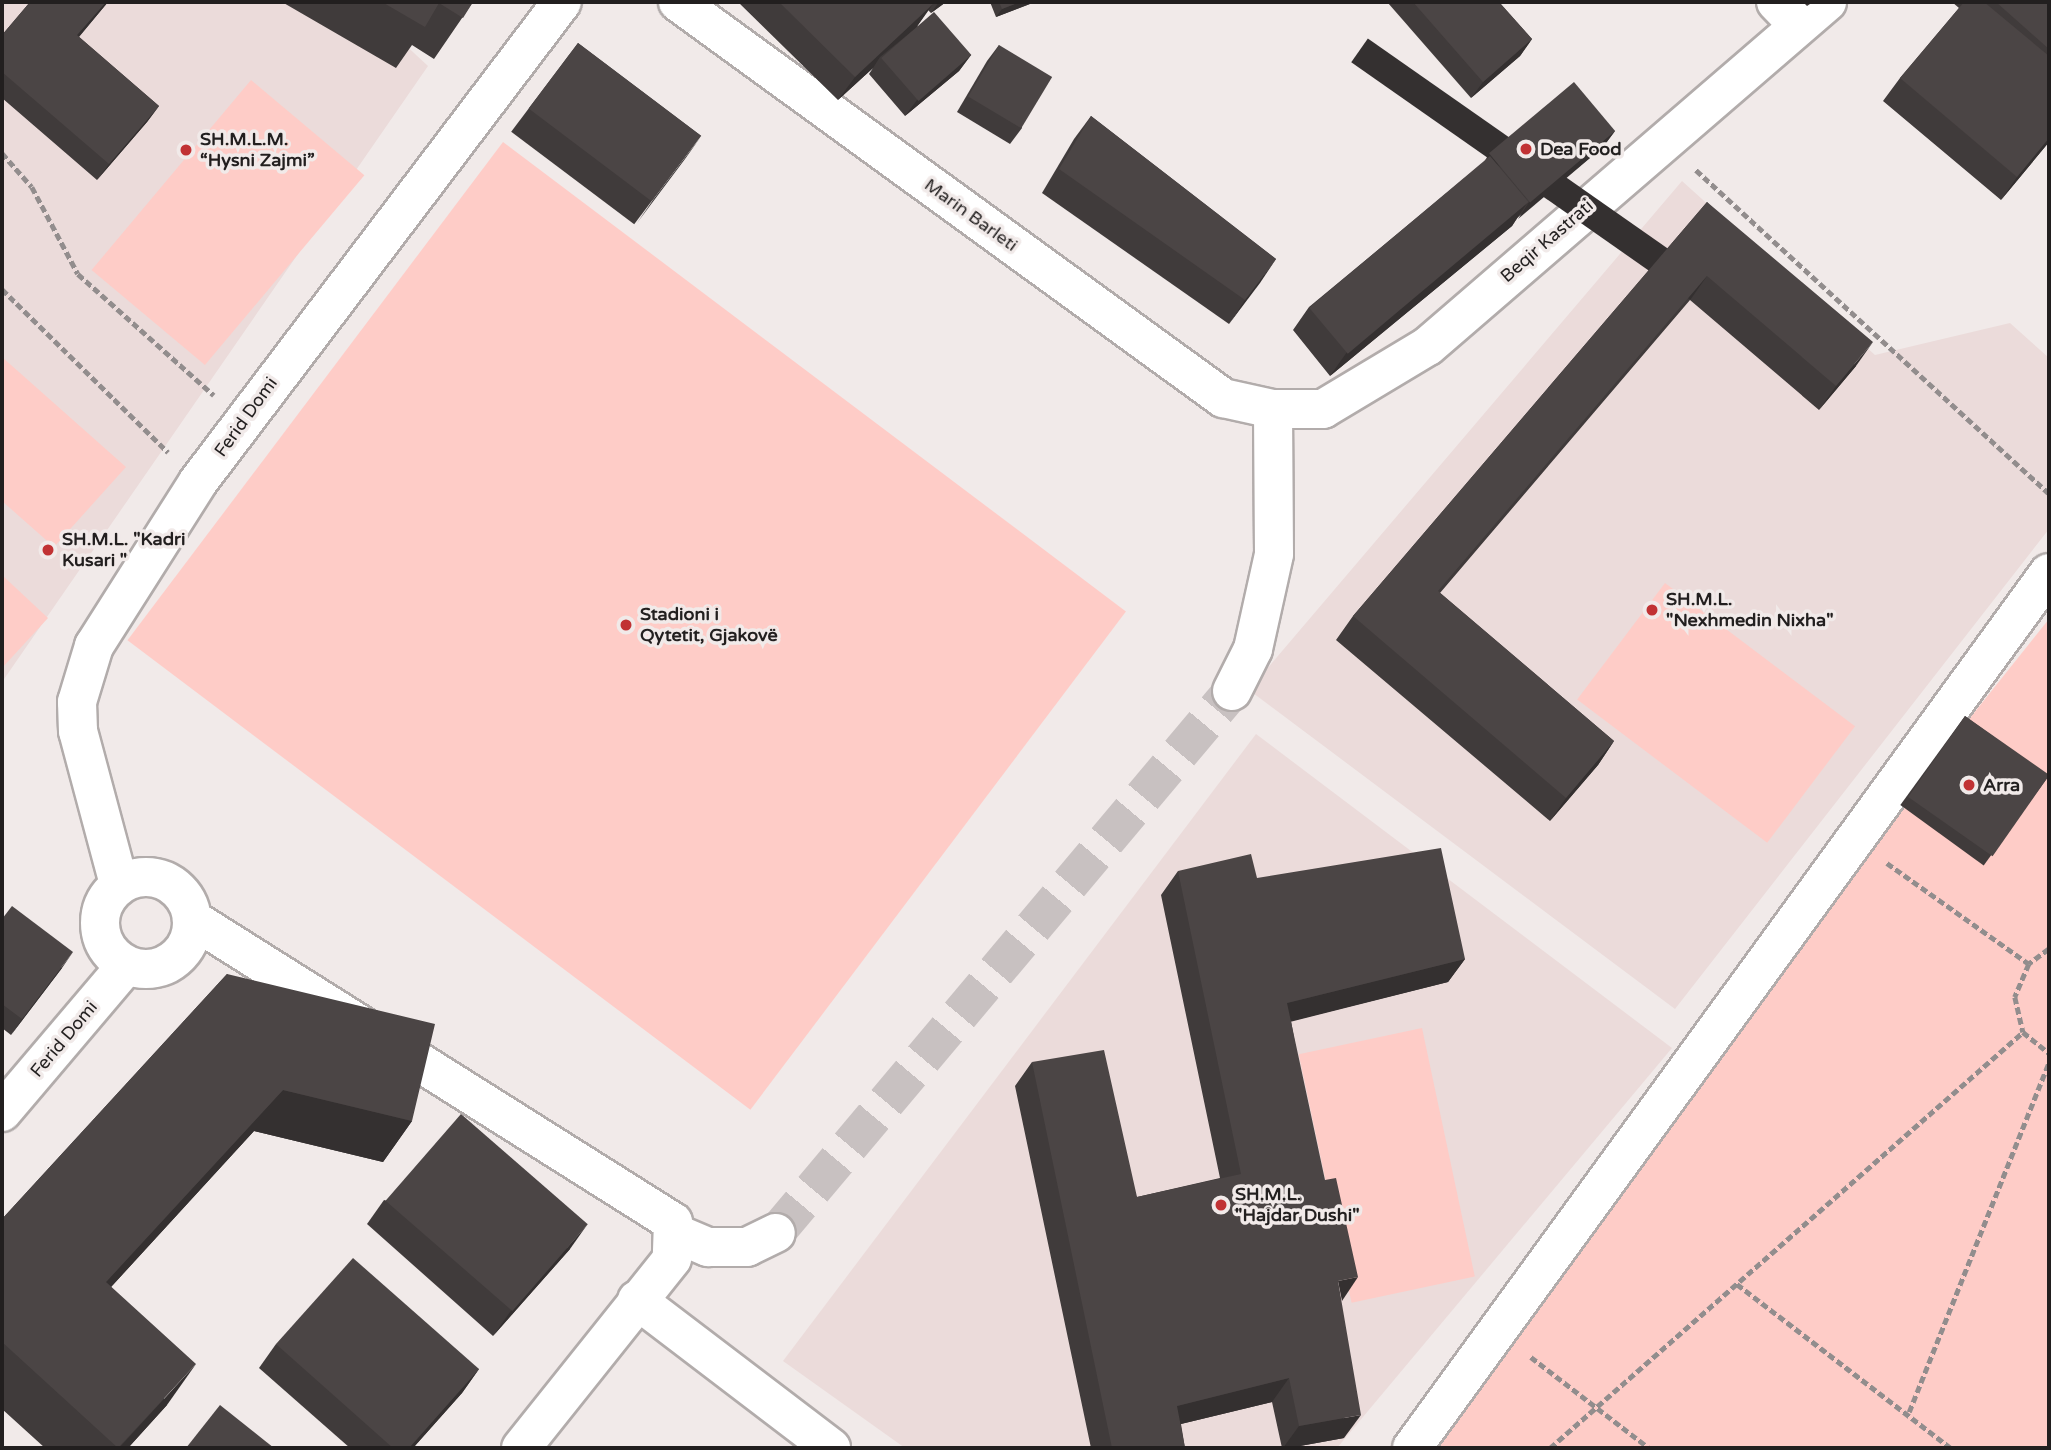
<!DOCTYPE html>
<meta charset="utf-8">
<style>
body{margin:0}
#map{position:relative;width:2051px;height:1450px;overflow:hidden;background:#f1eae9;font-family:"Varela Round",sans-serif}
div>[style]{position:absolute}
.built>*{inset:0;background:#ebdbda}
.green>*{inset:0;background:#feccc7;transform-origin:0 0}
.minor-tunnel>*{height:38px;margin-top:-19px;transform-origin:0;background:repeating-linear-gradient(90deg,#c8c1c1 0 38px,transparent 0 57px)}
.path>*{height:4.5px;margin-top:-2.25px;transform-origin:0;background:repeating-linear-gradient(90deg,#928d8d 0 7px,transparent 0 10.5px)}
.roads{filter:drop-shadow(2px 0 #b2acab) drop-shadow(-2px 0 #b2acab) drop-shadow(0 2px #b2acab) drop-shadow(0 -2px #b2acab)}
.minor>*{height:38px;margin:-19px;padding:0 19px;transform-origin:19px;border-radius:19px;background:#fff}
.minor>.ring{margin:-19px;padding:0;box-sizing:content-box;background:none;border:38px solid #fff;border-radius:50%}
.wall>*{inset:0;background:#403b3b;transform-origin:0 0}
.shaded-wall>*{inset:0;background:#343030;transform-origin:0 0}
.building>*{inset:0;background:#4b4545;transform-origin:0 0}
.dots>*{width:19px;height:19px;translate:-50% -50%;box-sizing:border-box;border:4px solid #f1eae9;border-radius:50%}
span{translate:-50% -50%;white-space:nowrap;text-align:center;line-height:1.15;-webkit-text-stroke:7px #f1eae9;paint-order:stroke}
.poi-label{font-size:18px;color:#221f1f;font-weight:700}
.left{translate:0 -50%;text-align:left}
.street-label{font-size:18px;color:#221f1f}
.frame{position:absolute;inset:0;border:4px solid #221f1f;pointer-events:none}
</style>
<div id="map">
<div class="built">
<div style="clip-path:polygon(2px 2px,359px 2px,428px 66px,2px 682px)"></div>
<div style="clip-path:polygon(1682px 181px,1875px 355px,2010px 323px,2049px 358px,2049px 529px,1675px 1009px,1249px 690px)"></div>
<div style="clip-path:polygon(1256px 734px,1672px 1048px,1337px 1448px,905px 1448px,783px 1361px)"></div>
</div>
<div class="green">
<div style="left:251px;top:80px;width:148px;height:248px;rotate:40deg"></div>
<div style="left:503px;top:142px;width:780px;height:624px;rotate:37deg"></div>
<div style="clip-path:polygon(2px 357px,126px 467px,54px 547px,2px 501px)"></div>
<div style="clip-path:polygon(2px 575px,48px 618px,2px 668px)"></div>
<div style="left:1665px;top:583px;width:238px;height:146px;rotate:37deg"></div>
<div style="clip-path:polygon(2049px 619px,2049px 1448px,1420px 1448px,1831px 892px)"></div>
<div style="left:1422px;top:1028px;width:254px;height:126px;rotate:78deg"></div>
</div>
<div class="minor-tunnel">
<div style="left:776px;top:1233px;width:708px;rotate:-49.93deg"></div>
</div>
<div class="path">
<div style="left:2px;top:153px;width:45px;rotate:48.6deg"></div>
<div style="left:32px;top:187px;width:98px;rotate:62.1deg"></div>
<div style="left:78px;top:274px;width:182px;rotate:41.7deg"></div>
<div style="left:1696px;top:170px;width:478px;rotate:42.5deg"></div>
<div style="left:2px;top:289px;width:233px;rotate:44.5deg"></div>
<div style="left:1887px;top:863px;width:174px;rotate:35.4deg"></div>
<div style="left:2049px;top:949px;width:25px;rotate:143deg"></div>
<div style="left:2029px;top:964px;width:36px;rotate:113deg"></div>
<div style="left:2015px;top:997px;width:36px;rotate:77deg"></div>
<div style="left:2023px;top:1032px;width:33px;rotate:39deg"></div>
<div style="left:1737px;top:1284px;width:270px;rotate:37.5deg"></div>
<div style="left:1531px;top:1357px;width:149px;rotate:37.6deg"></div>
<div style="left:1909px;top:1412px;width:377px;rotate:-68.2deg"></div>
<div style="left:1550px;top:1448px;width:630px;rotate:-41.33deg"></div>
</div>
<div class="roads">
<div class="minor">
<div style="left:678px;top:2px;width:674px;rotate:36deg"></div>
<div style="left:1223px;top:398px;width:51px;rotate:12.4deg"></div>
<div style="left:1273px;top:409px;width:50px"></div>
<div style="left:1323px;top:409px;width:122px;rotate:-31deg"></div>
<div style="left:1428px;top:346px;width:527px;rotate:-40.77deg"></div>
<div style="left:1776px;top:2px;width:32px;rotate:46deg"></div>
<div style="left:1232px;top:691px;width:47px;rotate:-63.4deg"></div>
<div style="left:1253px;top:649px;width:97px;rotate:-77.5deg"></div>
<div style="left:1274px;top:554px;width:145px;rotate:-90.4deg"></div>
<div class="ring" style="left:100px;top:877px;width:54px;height:54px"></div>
<div style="left:119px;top:884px;width:158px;rotate:-105deg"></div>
<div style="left:78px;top:731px;width:29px;rotate:-92deg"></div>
<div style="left:77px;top:702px;width:59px;rotate:-73.1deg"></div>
<div style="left:94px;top:646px;width:194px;rotate:-57.6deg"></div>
<div style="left:198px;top:482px;width:602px;rotate:-52.83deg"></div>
<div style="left:192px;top:919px;width:568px;rotate:32.21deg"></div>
<div style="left:673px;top:1222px;width:37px;rotate:92deg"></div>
<div style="left:672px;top:1259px;width:242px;rotate:128.6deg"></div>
<div style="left:2px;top:1112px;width:192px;rotate:-49.7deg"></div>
<div style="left:677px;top:1234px;width:34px;rotate:23deg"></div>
<div style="left:708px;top:1247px;width:39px"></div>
<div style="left:747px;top:1247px;width:32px;rotate:-26deg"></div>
<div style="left:637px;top:1300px;width:244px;rotate:37.3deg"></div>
<div style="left:1412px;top:1448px;width:1082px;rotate:-53.95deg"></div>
</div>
</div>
<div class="wall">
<div style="clip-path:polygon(30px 2px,108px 2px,79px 37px,159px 106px,147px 122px,97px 180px,2px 98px,2px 35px)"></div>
<div style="clip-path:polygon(282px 2px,473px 2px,434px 59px,412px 45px,396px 68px)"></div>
<div style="clip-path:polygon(738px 2px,946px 2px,931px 13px,928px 10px,917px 26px,971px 55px,959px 71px,905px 116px,869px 74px,873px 68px,838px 100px)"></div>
<div style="clip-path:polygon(990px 2px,1035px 2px,996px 17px)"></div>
<div style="clip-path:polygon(1389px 2px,1499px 2px,1532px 39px,1520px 56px,1471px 98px,1388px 3px)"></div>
<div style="clip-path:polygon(1803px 2px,1813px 2px,1807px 6px)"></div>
<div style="clip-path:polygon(1952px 2px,2049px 2px,2049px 142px,2001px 200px,1883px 101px,1900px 78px,1959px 8px)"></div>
<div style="left:578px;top:43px;width:154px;height:111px;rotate:37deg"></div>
<div style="clip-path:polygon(999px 45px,1022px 128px,1010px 144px,957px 112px,987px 61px)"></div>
<div style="clip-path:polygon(1091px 116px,1276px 259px,1229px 324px,1042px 193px,1074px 139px)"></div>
<div style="clip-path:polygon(1615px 131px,1603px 147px,1517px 218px,1512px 226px,1330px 376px,1293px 330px,1309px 307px,1484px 162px,1489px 154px)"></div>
<div style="clip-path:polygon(1707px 202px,1856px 366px,1819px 410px,1690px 300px,1440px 593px,1614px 741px,1598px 765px,1550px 821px,1336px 640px,1353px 616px)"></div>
<div style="left:1965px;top:716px;width:103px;height:110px;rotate:36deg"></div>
<div style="clip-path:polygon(1178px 871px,1257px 878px,1465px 959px,1448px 982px,1291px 1021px,1341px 1301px,1344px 1438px,1289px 1448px,1282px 1448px,1272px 1402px,1181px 1424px,1185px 1448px,1091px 1448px,1015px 1086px,1032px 1062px,1137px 1197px,1220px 1178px,1161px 895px)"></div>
<div style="clip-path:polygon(2px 919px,62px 968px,11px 1035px,2px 1028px)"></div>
<div style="clip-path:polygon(227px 974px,412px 1121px,383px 1162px,254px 1131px,111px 1287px,167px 1405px,128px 1448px,45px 1448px,2px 1409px,2px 1219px)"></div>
<div style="clip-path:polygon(384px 1200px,570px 1249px,493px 1336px,367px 1224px)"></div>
<div style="clip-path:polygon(276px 1344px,479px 1369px,462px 1393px,413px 1448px,350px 1448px,259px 1368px)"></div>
</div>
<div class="shaded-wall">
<div style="clip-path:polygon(106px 2px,108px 2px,66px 52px,77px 35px)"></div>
<div style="clip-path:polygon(939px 2px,946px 2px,931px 13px)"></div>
<div style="clip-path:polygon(1020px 2px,1035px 2px,996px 17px,1002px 9px)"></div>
<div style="clip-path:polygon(933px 4px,916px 28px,880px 57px,873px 68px,838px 100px,855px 77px)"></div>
<div style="clip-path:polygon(1532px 39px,1520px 56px,1471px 98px,1483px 82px)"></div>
<div style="clip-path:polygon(971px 55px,959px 71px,905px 116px,917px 100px)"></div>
<div style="clip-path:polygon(159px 106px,147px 122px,97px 180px,109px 164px)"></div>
<div style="clip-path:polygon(1615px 131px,1603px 147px,1518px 219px,1529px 202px)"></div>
<div style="clip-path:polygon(702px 135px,685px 159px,637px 223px,653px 200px)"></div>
<div style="clip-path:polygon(2049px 138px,2049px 142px,2001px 200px,2017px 177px)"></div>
<div style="clip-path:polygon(1528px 202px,1512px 226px,1330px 376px,1347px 352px)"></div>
<div style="clip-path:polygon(1276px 259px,1260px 283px,1229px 324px,1245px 300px)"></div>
<div style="left:1707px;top:276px;width:29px;height:414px;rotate:125deg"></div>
<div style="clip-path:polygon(1873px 342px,1856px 366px,1819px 410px,1836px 386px)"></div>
<div style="clip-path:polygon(1614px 741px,1598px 765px,1550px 821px,1566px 798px)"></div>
<div style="clip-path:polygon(73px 952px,62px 968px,11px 1035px,22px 1019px)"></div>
<div style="clip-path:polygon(1465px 959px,1448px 982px,1270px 1027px,1287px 1003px)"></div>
<div style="clip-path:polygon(283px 1090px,412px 1121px,383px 1162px,254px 1131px,78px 1323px,106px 1282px)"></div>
<div style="clip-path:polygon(587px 1225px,570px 1249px,493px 1336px,510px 1312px)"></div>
<div style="clip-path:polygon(1358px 1277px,1342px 1301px,1338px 1281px)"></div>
<div style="clip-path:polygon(196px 1364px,167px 1405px,128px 1448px,119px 1448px)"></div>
<div style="clip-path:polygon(479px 1369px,462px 1393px,413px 1448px,409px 1448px)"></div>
<div style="clip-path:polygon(1289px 1378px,1272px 1402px,1160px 1429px,1177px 1406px)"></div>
<div style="clip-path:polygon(1361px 1415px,1344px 1438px,1289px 1448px,1283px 1448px,1299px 1426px)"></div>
</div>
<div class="building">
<div style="clip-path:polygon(30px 2px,106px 2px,77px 35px,159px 106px,109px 164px,2px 72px,2px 35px)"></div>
<div style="clip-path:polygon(382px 2px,473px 2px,463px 18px,439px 3px,425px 27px)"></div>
<div style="clip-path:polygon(779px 2px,930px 2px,933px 4px,855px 77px)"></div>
<div style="clip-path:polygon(999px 2px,1020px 2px,1002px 9px)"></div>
<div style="clip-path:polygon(1413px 2px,1499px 2px,1532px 39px,1483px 82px)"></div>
<div style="clip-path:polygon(1964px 2px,1984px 2px,2049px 56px,2049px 138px,2017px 177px,1900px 78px)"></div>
<div style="clip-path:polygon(1996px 2px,2049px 2px,2049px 49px)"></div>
<div style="left:934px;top:12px;width:57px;height:70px;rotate:49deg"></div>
<div style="left:578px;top:43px;width:154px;height:82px;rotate:37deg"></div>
<div style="left:999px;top:45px;width:62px;height:60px;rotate:31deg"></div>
<div style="left:1574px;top:82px;width:64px;height:111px;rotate:50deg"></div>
<div style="clip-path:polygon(1091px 116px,1276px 259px,1245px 300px,1059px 169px)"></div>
<div style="left:1490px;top:156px;width:60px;height:236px;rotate:50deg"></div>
<div style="clip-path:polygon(1707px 202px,1873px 342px,1836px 386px,1707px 276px,1438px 591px,1614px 741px,1566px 798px,1353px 616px)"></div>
<div style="left:1965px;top:716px;width:103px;height:99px;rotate:35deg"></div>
<div style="clip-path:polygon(1441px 848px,1465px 959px,1287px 1003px,1325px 1180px,1336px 1178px,1358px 1277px,1338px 1281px,1361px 1415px,1299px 1426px,1289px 1378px,1177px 1406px,1185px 1448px,1112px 1448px,1032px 1062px,1104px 1050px,1137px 1197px,1241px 1174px,1178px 871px,1251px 854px,1257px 878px)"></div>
<div style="clip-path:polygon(12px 906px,73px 952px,22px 1019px,2px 1004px,2px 919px)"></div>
<div style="clip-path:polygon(227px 974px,435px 1024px,412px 1121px,283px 1090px,106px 1282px,196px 1364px,118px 1448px,2px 1342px,2px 1219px)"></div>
<div style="left:461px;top:1114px;width:168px;height:115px;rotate:41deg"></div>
<div style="clip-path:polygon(353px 1258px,479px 1369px,409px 1448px,393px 1448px,276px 1344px)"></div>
<div style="clip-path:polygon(220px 1405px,274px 1448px,186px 1448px)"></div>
</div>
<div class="dots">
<div style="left:1526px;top:149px;background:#c13234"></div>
<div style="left:186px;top:150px;background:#c13234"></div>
<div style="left:48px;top:550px;background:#c13234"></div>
<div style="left:1652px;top:610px;background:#c13234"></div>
<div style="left:626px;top:625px;background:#c13234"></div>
<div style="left:1969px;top:785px;background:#c13234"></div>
<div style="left:1221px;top:1205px;background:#c13234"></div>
</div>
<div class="poi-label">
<span class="left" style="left:200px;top:150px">SH.M.L.M.<br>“Hysni Zajmi”</span>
<span class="left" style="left:1540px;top:149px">Dea Food</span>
<span class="left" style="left:62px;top:550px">SH.M.L. "Kadri<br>Kusari "</span>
<span class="left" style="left:1666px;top:610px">SH.M.L.<br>"Nexhmedin Nixha"</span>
<span class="left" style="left:640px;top:625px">Stadioni i<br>Qytetit, Gjakovë</span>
<span class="left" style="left:1983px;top:785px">Arra</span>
<span class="left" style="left:1235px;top:1205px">SH.M.L.<br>"Hajdar Dushi"</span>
</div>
<div class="street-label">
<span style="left:971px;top:215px;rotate:36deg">Marin Barleti</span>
<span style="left:1547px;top:241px;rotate:-41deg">Beqir Kastrati</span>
<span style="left:246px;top:417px;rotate:-54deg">Ferid Domi</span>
<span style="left:64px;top:1039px;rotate:-50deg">Ferid Domi</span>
</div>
<div class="frame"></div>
</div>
